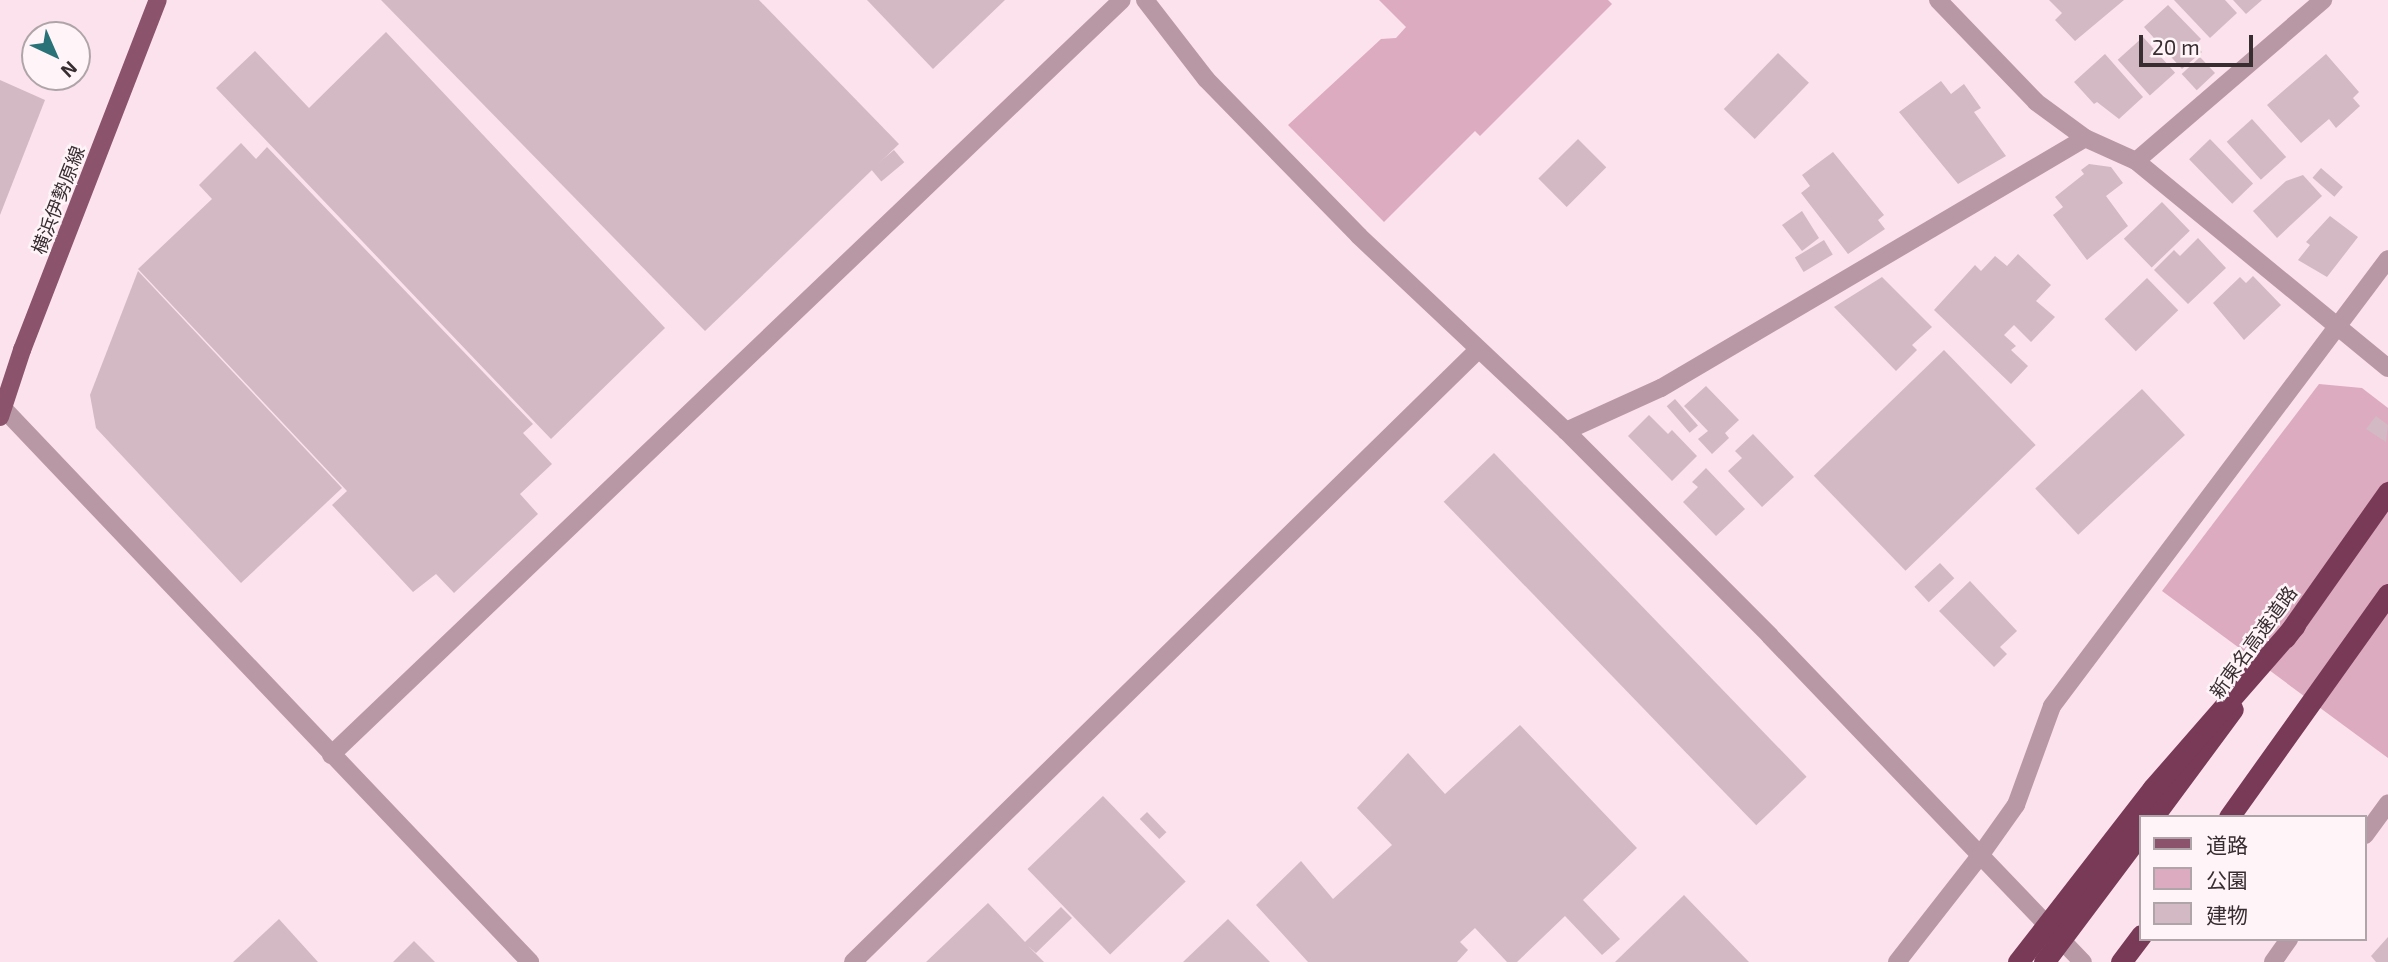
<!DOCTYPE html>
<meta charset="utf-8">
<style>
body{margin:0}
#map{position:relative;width:2388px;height:962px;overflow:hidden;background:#fce2ec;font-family:"Exo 2","Noto Sans JP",sans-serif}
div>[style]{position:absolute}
.green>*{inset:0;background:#ddabc0}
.building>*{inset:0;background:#d3b9c3;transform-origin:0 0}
.minor>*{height:18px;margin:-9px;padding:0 9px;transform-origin:9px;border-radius:9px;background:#b998a5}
.tertiary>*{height:18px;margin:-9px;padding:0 9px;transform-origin:9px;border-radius:9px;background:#b998a5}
.primary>*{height:18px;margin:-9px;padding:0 9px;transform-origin:9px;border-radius:9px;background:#8b536c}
.motorway>*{height:21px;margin:-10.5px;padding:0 10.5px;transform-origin:10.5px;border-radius:10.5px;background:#793a58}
.motorway-bridge>*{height:21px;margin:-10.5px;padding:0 10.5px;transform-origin:10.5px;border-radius:10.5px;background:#793a58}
span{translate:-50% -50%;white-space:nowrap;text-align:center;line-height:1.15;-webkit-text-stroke:5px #fff4f8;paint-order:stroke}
.street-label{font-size:19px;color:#382e32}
.legend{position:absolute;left:2139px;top:815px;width:228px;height:126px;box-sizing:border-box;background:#fff4f8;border:2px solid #afa5a9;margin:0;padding:9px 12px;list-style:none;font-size:21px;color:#382e32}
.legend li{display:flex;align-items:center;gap:14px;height:35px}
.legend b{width:35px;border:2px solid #afa5a9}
.north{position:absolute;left:21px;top:21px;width:70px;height:70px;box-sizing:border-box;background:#fff4f8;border:2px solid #afa5a9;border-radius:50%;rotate:136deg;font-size:19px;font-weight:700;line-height:28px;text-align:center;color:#382e32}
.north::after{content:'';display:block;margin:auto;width:24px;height:32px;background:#297378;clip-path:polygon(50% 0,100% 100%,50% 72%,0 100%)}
.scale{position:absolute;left:2139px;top:35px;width:114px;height:32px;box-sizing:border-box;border:4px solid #382e32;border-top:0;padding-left:9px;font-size:21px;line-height:24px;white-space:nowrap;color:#382e32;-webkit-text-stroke:5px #fff4f8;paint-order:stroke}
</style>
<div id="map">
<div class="green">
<div style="clip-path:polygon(1379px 0,1608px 0,1612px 4px,1480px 136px,1475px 131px,1384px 222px,1288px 125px,1381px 39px,1396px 38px,1406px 27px)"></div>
<div style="clip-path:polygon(2319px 384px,2362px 388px,2388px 408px,2388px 758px,2162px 591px)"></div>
</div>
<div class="building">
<div style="clip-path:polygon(381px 0,759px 0,899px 144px,705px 331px)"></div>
<div style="clip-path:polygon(867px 0,1005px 0,933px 69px)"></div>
<div style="clip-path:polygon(2049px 0,2124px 0,2075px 41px,2055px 20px,2062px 13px)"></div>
<div style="clip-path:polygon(2174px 0,2225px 0,2237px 13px,2210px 38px)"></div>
<div style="clip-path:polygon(2233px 0,2262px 0,2246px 14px)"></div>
<div style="clip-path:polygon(2168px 5px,2201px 39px,2195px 45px,2202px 52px,2182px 69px,2144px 27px)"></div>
<div style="clip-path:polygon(386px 32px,665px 328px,551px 439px,216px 88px,255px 51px,309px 108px)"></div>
<div style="left:2143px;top:37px;width:48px;height:34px;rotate:48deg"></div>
<div style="left:1778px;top:53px;width:43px;height:78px;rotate:44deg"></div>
<div style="clip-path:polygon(2105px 54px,2143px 97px,2119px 119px,2097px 102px,2094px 104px,2074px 82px)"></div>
<div style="clip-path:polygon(2326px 54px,2359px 92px,2353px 98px,2360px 106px,2336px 128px,2329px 119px,2301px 143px,2267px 105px)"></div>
<div style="left:2200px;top:57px;width:22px;height:25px;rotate:47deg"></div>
<div style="clip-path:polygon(0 80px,45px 100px,0 215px)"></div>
<div style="clip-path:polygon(1941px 81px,1951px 94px,1964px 84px,1981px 108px,1974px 112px,2006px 156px,1958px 184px,1899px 112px)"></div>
<div style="left:2252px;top:119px;width:51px;height:34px;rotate:48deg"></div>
<div style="left:1578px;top:139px;width:40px;height:56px;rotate:45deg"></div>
<div style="left:2210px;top:139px;width:62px;height:29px;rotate:46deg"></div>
<div style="clip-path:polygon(241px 143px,256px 159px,267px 147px,533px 424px,523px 433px,552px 464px,520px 494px,538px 514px,454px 593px,436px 574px,413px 592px,332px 505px,347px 491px,138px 269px,212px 199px,199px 185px)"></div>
<div style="left:894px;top:150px;width:16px;height:30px;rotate:50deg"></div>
<div style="clip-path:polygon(1833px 152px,1884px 215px,1878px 220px,1885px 229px,1848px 254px,1801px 193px,1810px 186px,1802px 175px)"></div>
<div style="clip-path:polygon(2089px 164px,2111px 167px,2123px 183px,2106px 196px,2128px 226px,2087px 260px,2053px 215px,2063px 207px,2055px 197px,2084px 174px,2081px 170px)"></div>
<div style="left:2321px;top:168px;width:29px;height:13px;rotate:41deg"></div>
<div style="clip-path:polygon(2303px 175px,2322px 196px,2277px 238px,2253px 211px,2286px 181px)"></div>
<div style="left:2162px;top:202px;width:40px;height:53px;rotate:46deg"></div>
<div style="clip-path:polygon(1802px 211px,1819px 238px,1802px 251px,1782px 225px)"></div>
<div style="clip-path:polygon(2330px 216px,2358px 237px,2327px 277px,2298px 260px,2310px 245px,2306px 242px)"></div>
<div style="clip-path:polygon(2198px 238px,2226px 268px,2188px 304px,2154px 270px,2174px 250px,2180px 256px)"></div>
<div style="left:1824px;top:240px;width:17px;height:34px;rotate:59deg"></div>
<div style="clip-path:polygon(2018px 254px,2051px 285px,2036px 301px,2055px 317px,2031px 342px,2014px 325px,2004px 335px,2016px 346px,2011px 350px,2028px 366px,2011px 384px,1934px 310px,1975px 265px,1981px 271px,1995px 256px,2007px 266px)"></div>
<div style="clip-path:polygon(138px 271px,342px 488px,241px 583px,96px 428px,90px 395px)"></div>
<div style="clip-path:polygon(2253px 276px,2281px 305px,2244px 340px,2213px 303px,2240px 277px,2246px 283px)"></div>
<div style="clip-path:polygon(1882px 277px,1932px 327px,1912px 345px,1917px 350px,1896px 371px,1834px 307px)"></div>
<div style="left:2147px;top:278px;width:45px;height:59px;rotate:46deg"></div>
<div style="left:1944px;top:350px;width:132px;height:181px;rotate:46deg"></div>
<div style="clip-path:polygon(1706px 386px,1739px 420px,1725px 433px,1729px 438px,1712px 454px,1698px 439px,1708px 431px,1684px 406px)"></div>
<div style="left:2142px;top:389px;width:63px;height:146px;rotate:47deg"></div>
<div style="left:1675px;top:399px;width:35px;height:11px;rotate:49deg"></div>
<div style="clip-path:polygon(1649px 415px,1668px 434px,1672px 430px,1697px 456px,1672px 481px,1628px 436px)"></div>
<div style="clip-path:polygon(2376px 416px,2388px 425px,2386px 442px,2366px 429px)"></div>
<div style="clip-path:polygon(1753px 434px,1794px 477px,1762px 507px,1728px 471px,1742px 458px,1735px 451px)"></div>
<div style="left:1494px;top:453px;width:450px;height:70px;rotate:46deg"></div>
<div style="clip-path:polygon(1706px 468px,1745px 509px,1716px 536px,1683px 502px,1698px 487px,1692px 482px)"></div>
<div style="left:1940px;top:563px;width:21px;height:35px;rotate:47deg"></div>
<div style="clip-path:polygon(1970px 581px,2017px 631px,2000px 647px,2007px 654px,1994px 667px,1939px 611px)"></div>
<div style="clip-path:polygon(1520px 725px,1637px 848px,1583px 900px,1620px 939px,1602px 955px,1565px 916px,1517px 962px,1507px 962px,1475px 928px,1460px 942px,1468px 950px,1457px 962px,1308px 962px,1256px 905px,1301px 861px,1333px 899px,1392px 845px,1357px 808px,1408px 753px,1445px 794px)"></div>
<div style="left:1103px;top:796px;width:119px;height:105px;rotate:46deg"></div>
<div style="left:1147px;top:812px;width:28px;height:10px;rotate:46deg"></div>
<div style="clip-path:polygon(1684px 895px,1749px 962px,1615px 962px)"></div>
<div style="clip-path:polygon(988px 903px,1025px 942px,1061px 907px,1072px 918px,1036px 953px,1028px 946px,1044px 962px,926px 962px)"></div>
<div style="clip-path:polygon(279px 919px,318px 962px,233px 962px)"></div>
<div style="clip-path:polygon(1228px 919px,1270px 962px,1183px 962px)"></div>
<div style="clip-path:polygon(2388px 937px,2388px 962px,2376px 962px,2371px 956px)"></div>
<div style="clip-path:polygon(414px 941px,435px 962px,393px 962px)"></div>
</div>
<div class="minor">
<div style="left:1938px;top:0;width:141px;rotate:46.1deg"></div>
<div style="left:2036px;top:102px;width:61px;rotate:36.3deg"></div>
<div style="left:2085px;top:138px;width:56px;rotate:24.3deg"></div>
<div style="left:2136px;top:161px;width:326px;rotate:39.4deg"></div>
<div style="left:2136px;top:161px;width:247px;rotate:-40.7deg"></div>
<div style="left:1566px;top:431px;width:104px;rotate:-24.4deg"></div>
<div style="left:1661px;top:388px;width:492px;rotate:-30.5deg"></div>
<div style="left:331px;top:755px;width:1093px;rotate:-43.67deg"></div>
<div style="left:2365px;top:835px;width:39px;rotate:-54deg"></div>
<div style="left:1979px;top:857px;width:64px;rotate:-54.6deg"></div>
<div style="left:2016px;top:805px;width:105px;rotate:-70deg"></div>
<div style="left:2052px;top:706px;width:559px;rotate:-53.07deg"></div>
<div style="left:2273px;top:962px;width:28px;rotate:-55deg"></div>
</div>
<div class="tertiary">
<div style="left:1145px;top:0;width:100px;rotate:52.3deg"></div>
<div style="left:1206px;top:79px;width:219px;rotate:45.7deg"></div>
<div style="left:1359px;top:236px;width:284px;rotate:43.3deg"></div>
<div style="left:1566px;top:431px;width:289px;rotate:45.1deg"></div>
<div style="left:1770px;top:636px;width:452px;rotate:46.2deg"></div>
<div style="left:0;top:405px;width:769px;rotate:46.42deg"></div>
<div style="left:853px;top:962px;width:875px;rotate:-44.4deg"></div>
<div style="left:1897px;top:962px;width:133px;rotate:-52deg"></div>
</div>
<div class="primary">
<div style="left:0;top:417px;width:71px;rotate:-71.8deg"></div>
<div style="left:22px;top:350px;width:375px;rotate:-68.8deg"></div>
</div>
<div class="motorway">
<div style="left:2285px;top:638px;width:179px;rotate:-54.8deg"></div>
<div style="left:2153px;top:817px;width:134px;rotate:-53.5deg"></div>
<div style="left:2229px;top:817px;width:274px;rotate:-54.5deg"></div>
<div style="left:2121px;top:962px;width:34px;rotate:-53deg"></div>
</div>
<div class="motorway-bridge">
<div style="left:2018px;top:962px;width:220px;rotate:-52.2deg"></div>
<div style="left:2153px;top:788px;width:216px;rotate:-48.9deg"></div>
<div style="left:2044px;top:962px;width:161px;rotate:-53.1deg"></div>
</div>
<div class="street-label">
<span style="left:58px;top:200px;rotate:-69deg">横浜伊勢原線</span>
<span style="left:2253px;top:642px;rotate:-54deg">新東名高速道路</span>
</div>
<ul class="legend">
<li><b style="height:9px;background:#8b536c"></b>道路</li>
<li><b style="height:19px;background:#ddabc0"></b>公園</li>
<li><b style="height:19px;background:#d3b9c3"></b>建物</li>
</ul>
<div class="north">N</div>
<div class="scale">20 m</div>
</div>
